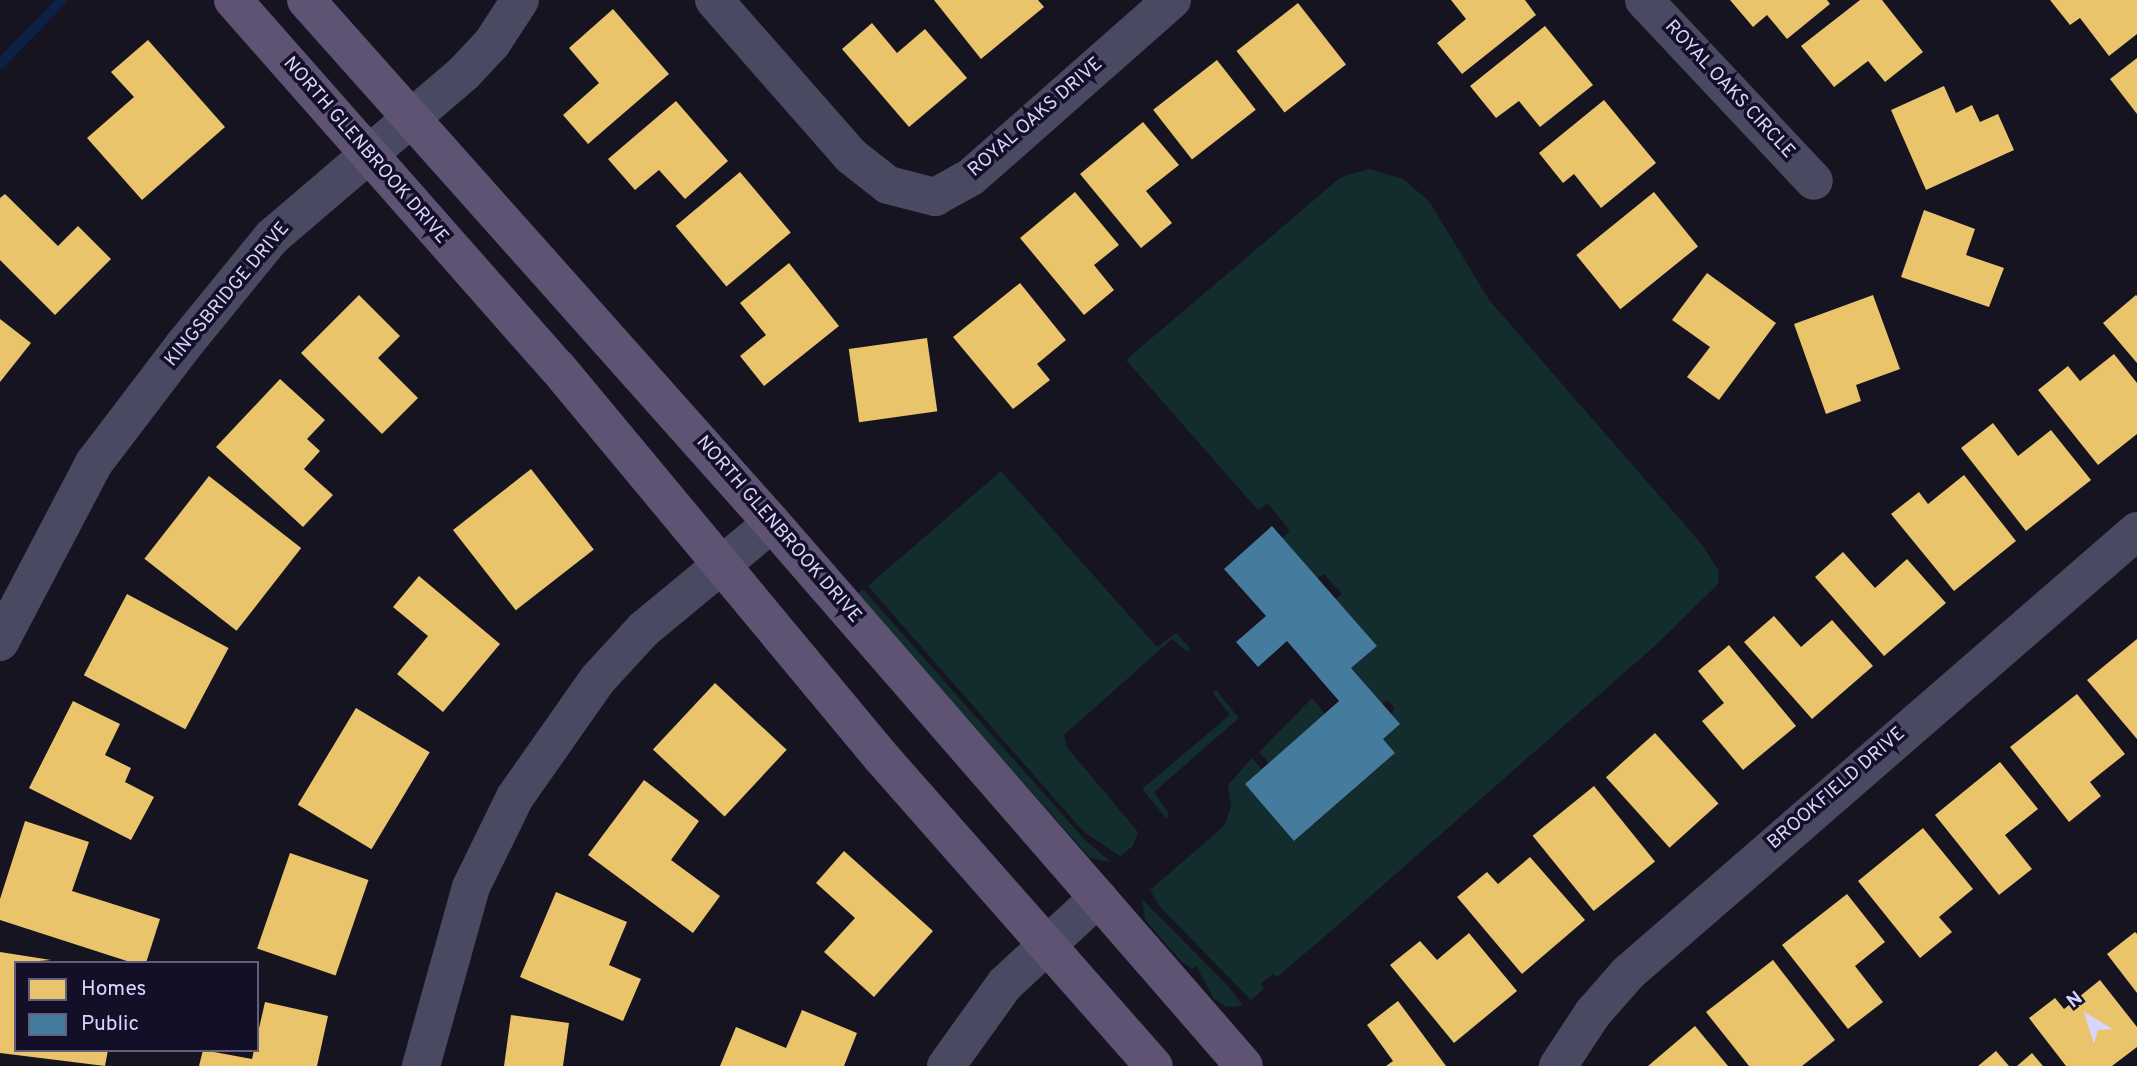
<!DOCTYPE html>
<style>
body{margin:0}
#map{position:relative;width:2137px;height:1066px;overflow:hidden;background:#161421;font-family:Overpass,sans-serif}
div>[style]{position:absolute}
.green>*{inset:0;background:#132c2d}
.homes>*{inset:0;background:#e9c46a;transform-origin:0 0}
.public>*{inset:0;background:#457b9d}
.stream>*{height:10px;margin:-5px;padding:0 5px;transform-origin:5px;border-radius:5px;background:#0d2144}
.minor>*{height:38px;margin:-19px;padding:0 19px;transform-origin:19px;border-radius:19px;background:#4a4962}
.major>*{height:38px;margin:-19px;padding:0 19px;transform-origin:19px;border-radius:19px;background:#5e5373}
span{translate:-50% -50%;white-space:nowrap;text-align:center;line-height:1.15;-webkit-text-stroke:7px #130f26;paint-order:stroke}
.street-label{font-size:19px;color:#d9d4ff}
.legend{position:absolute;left:14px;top:961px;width:245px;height:91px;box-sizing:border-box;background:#130f26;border:2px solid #625e7d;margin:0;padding:9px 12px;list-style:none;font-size:21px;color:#d9d4ff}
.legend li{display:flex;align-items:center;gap:14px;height:35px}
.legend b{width:35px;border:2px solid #625e7d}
.north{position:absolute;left:2053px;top:982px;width:70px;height:70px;-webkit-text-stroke:5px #130f26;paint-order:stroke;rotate:322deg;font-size:19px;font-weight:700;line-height:28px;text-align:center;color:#d9d4ff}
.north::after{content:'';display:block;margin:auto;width:24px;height:32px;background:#d9d4ff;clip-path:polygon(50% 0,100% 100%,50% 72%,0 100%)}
</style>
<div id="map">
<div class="green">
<div style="clip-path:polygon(1369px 169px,1403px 179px,1429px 201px,1489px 300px,1703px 546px,1719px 571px,1718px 584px,1658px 643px,1323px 938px,1277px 977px,1273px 974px,1261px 984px,1264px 989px,1251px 1000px,1161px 908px,1150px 890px,1224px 826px,1231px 807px,1228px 785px,1252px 758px,1262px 769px,1245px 784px,1295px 841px,1395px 753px,1383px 739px,1394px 708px,1387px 700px,1382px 704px,1351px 668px,1377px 646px,1336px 599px,1342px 594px,1324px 574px,1317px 578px,1282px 538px,1290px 531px,1268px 503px,1258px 510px,1126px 360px,1341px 177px)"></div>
<div style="clip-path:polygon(1001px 471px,1157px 647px,1176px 633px,1190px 648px,1187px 652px,1172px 639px,1064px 735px,1066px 746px,1138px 832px,1133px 846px,1120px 856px,1083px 831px,868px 586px)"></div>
<div style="clip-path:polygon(863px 589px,1084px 839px,1111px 862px,1090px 858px,857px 594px)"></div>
<div style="clip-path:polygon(1216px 690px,1239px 718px,1154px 792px,1169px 814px,1167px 819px,1142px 789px,1230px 715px,1213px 693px)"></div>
<div style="clip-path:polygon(1312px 698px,1325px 714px,1269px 763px,1259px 752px)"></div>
<div style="clip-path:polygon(1142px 899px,1229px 987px,1243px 1006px,1227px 1007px,1214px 999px,1196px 966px,1192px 969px,1180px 960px,1145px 920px)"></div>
</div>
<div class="homes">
<div style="clip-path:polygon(934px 0,1038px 0,1044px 7px,981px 59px)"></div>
<div style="clip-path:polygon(1451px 0,1525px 0,1536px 15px,1462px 74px,1437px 43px,1466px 19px)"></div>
<div style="clip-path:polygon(1730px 0,1827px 0,1830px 4px,1787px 39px,1767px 15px,1753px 27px)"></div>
<div style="clip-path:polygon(1860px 0,1882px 0,1923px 52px,1885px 82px,1868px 61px,1834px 87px,1801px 46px)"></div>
<div style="clip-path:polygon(2050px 0,2137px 0,2137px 34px,2109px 56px,2080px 18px,2070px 25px)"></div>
<div style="left:1298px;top:3px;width:78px;height:78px;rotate:52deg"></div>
<div style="clip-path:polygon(613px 9px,669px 74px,588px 144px,563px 115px,599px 83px,569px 48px)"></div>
<div style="clip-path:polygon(872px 23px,897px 53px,925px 29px,967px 78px,909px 127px,842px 49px)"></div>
<div style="clip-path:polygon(1545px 26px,1593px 85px,1540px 127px,1519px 101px,1496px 118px,1470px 86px)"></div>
<div style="clip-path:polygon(148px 40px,225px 127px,142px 200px,87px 138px,134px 97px,111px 72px)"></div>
<div style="clip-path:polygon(2137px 58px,2137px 114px,2110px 79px)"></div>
<div style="left:1217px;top:60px;width:63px;height:81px;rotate:52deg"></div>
<div style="clip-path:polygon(1944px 86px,1956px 113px,1972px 105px,1980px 122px,1998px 114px,2014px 150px,1926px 190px,1891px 110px)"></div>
<div style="clip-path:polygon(1604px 100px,1656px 163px,1601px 208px,1574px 174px,1563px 183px,1539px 153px)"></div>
<div style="clip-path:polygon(676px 101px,728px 161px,685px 199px,659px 170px,635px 190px,608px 159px)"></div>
<div style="clip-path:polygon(1143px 122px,1179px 165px,1146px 191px,1172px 223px,1141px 248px,1080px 174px)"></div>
<div style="left:740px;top:172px;width:79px;height:84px;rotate:50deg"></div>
<div style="clip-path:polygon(1075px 192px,1119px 245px,1094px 265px,1114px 290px,1084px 315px,1020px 238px)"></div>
<div style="left:1654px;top:192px;width:70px;height:100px;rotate:51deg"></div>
<div style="clip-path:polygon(5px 194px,58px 246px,78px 226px,111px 259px,55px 315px,0 260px,0 198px)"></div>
<div style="clip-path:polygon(1924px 210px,1975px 229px,1966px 255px,2004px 268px,1989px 307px,1901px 277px)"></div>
<div style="clip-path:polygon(789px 263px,839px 326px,764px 386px,740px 356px,766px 335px,740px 303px)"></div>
<div style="clip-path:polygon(1707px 273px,1776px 323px,1719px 400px,1687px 377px,1710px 347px,1672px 320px)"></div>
<div style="clip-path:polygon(1020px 283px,1066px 340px,1037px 364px,1050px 380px,1013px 409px,953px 337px)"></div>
<div style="clip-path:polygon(359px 295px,400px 336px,378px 358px,418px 398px,382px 434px,301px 353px)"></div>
<div style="clip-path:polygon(1873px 295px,1900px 369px,1856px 385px,1861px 401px,1826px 414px,1794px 324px)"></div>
<div style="clip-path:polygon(2136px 295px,2137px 296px,2137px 363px,2103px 323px)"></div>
<div style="clip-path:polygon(0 319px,31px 343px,0 382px)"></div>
<div style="left:927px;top:338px;width:74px;height:79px;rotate:82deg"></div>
<div style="clip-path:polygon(2114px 354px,2137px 383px,2137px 434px,2098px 465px,2038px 390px,2068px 366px,2080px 381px)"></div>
<div style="clip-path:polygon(280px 379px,325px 420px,307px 439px,320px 451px,304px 469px,333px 495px,303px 527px,216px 447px)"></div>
<div style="clip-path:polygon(1993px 423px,2018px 456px,2051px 430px,2091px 480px,2026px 531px,1961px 448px)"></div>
<div style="left:531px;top:469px;width:102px;height:99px;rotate:52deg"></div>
<div style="clip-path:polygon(1964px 475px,2016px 541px,1954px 591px,1891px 514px,1919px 492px,1928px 504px)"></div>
<div style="left:209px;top:476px;width:117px;height:105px;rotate:38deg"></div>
<div style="clip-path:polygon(1843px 552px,1875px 588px,1907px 559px,1946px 603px,1884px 656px,1815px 577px)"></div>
<div style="clip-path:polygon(419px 576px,500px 644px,443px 712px,397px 674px,428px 636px,393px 607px)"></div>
<div style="left:127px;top:594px;width:115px;height:92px;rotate:28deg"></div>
<div style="clip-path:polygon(1774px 616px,1801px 647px,1832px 620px,1873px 666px,1812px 719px,1744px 642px)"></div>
<div style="clip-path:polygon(2137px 639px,2137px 739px,2087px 680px)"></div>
<div style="clip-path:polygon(1729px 645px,1796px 726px,1743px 770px,1702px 721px,1724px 703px,1698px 671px)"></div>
<div style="left:715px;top:683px;width:98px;height:91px;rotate:43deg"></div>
<div style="clip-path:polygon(2077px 694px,2125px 754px,2090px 782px,2101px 796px,2069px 822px,2010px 747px)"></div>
<div style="clip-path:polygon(73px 701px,120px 724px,105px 755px,131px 768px,125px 782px,154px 797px,131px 840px,29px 788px)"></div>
<div style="left:356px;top:708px;width:86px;height:113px;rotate:31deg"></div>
<div style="left:1655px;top:733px;width:95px;height:66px;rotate:48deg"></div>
<div style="clip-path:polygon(2000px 762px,2038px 809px,2005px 835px,2032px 869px,1999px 895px,1935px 815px)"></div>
<div style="clip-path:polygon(644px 780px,699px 821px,671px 860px,720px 896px,693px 933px,588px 855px)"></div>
<div style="left:1594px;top:786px;width:97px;height:79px;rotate:51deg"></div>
<div style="clip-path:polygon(25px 821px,89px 842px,72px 891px,160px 919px,146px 963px,133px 963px,0 920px,0 899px)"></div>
<div style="clip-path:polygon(1923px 828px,1973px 889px,1939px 917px,1952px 932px,1920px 958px,1858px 881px)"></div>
<div style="clip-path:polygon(844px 851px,933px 931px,874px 997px,824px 952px,855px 918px,816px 883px)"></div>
<div style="left:290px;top:853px;width:83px;height:101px;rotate:19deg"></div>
<div style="clip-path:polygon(1530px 857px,1585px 920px,1522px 974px,1457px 897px,1487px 872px,1498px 884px)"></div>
<div style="clip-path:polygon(556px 892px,627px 922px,609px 965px,641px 979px,623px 1021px,520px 977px)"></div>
<div style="clip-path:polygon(1847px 894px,1885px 942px,1855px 966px,1883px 1002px,1848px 1029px,1782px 945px)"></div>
<div style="clip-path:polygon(2135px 932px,2137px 934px,2137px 993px,2107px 954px)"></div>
<div style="clip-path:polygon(1469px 933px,1517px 991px,1454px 1043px,1390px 965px,1420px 941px,1437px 960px)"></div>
<div style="clip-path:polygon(0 952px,51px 960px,16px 963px,16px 1050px,108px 1050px,105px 1066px,0 1053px)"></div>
<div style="clip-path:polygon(1773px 960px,1835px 1040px,1802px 1066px,1749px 1066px,1706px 1012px)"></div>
<div style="clip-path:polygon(2100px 980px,2137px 1027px,2137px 1047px,2112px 1066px,2066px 1066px,2029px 1018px,2055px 998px,2064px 1009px)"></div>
<div style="clip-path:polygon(1398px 1001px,1446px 1066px,1386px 1066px,1393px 1061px,1367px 1025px)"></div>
<div style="clip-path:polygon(265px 1002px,328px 1016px,317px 1066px,199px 1066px,203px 1050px,252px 1059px)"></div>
<div style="clip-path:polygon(802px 1010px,857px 1033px,844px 1066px,720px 1066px,736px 1027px,786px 1048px)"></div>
<div style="clip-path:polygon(511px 1015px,569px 1023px,563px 1066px,504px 1066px)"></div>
<div style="clip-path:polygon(1695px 1026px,1728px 1066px,1648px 1066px)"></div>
<div style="clip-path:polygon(1996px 1051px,2009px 1066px,1978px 1066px)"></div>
<div style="clip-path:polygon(2032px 1053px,2043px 1066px,2017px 1066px)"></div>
</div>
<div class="public">
<div style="clip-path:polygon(1272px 526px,1377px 646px,1351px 668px,1400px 724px,1383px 739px,1395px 753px,1294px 841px,1245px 784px,1339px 701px,1287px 641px,1258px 667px,1236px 642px,1266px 616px,1224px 569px)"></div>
</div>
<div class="stream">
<div style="left:0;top:64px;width:89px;rotate:-45.9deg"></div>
</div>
<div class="minor">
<div style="left:714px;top:0;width:208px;rotate:48.7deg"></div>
<div style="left:851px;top:156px;width:47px;rotate:38.1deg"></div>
<div style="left:888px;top:185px;width:49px;rotate:14.3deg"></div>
<div style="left:935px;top:197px;width:41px;rotate:-29.1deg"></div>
<div style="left:971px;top:177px;width:268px;rotate:-41.4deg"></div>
<div style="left:1644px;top:0;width:248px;rotate:46.8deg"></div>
<div style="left:0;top:642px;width:202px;rotate:-62.3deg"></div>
<div style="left:94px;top:463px;width:147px;rotate:-52.7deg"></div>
<div style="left:183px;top:346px;width:141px;rotate:-50.8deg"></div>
<div style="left:272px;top:237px;width:253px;rotate:-40.5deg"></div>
<div style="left:464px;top:73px;width:41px;rotate:-47deg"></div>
<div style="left:492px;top:43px;width:51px;rotate:-56.9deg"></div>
<div style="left:421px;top:1066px;width:186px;rotate:-74.4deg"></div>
<div style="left:471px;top:887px;width:100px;rotate:-63.9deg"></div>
<div style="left:515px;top:797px;width:144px;rotate:-54.9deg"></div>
<div style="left:598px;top:679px;width:68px;rotate:-47.4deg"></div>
<div style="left:644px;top:629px;width:166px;rotate:-39.6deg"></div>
<div style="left:946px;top:1066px;width:101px;rotate:-54.3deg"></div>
<div style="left:1005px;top:984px;width:127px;rotate:-42.8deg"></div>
<div style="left:1558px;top:1066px;width:64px;rotate:-56.6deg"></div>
<div style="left:1593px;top:1013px;width:53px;rotate:-48.8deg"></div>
<div style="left:1628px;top:973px;width:674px;rotate:-40.97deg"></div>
</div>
<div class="major">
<div style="left:233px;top:0;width:490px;rotate:48.6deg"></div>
<div style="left:557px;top:367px;width:508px;rotate:50.27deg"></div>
<div style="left:882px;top:758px;width:411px;rotate:48.6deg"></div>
<div style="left:306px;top:0;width:700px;rotate:48.3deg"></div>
<div style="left:772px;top:523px;width:719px;rotate:49deg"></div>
</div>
<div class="street-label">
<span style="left:1729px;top:90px;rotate:47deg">ROYAL OAKS CIRCLE</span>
<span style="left:1036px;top:118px;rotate:-41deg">ROYAL OAKS DRIVE</span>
<span style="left:365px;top:151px;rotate:49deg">NORTH GLENBROOK DRIVE</span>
<span style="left:228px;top:295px;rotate:-50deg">KINGSBRIDGE DRIVE</span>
<span style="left:778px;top:530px;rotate:49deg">NORTH GLENBROOK DRIVE</span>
<span style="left:1837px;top:789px;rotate:-41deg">BROOKFIELD DRIVE</span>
</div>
<ul class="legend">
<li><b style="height:19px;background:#e9c46a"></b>Homes</li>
<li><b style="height:19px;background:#457b9d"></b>Public</li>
</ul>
<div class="north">N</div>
</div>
